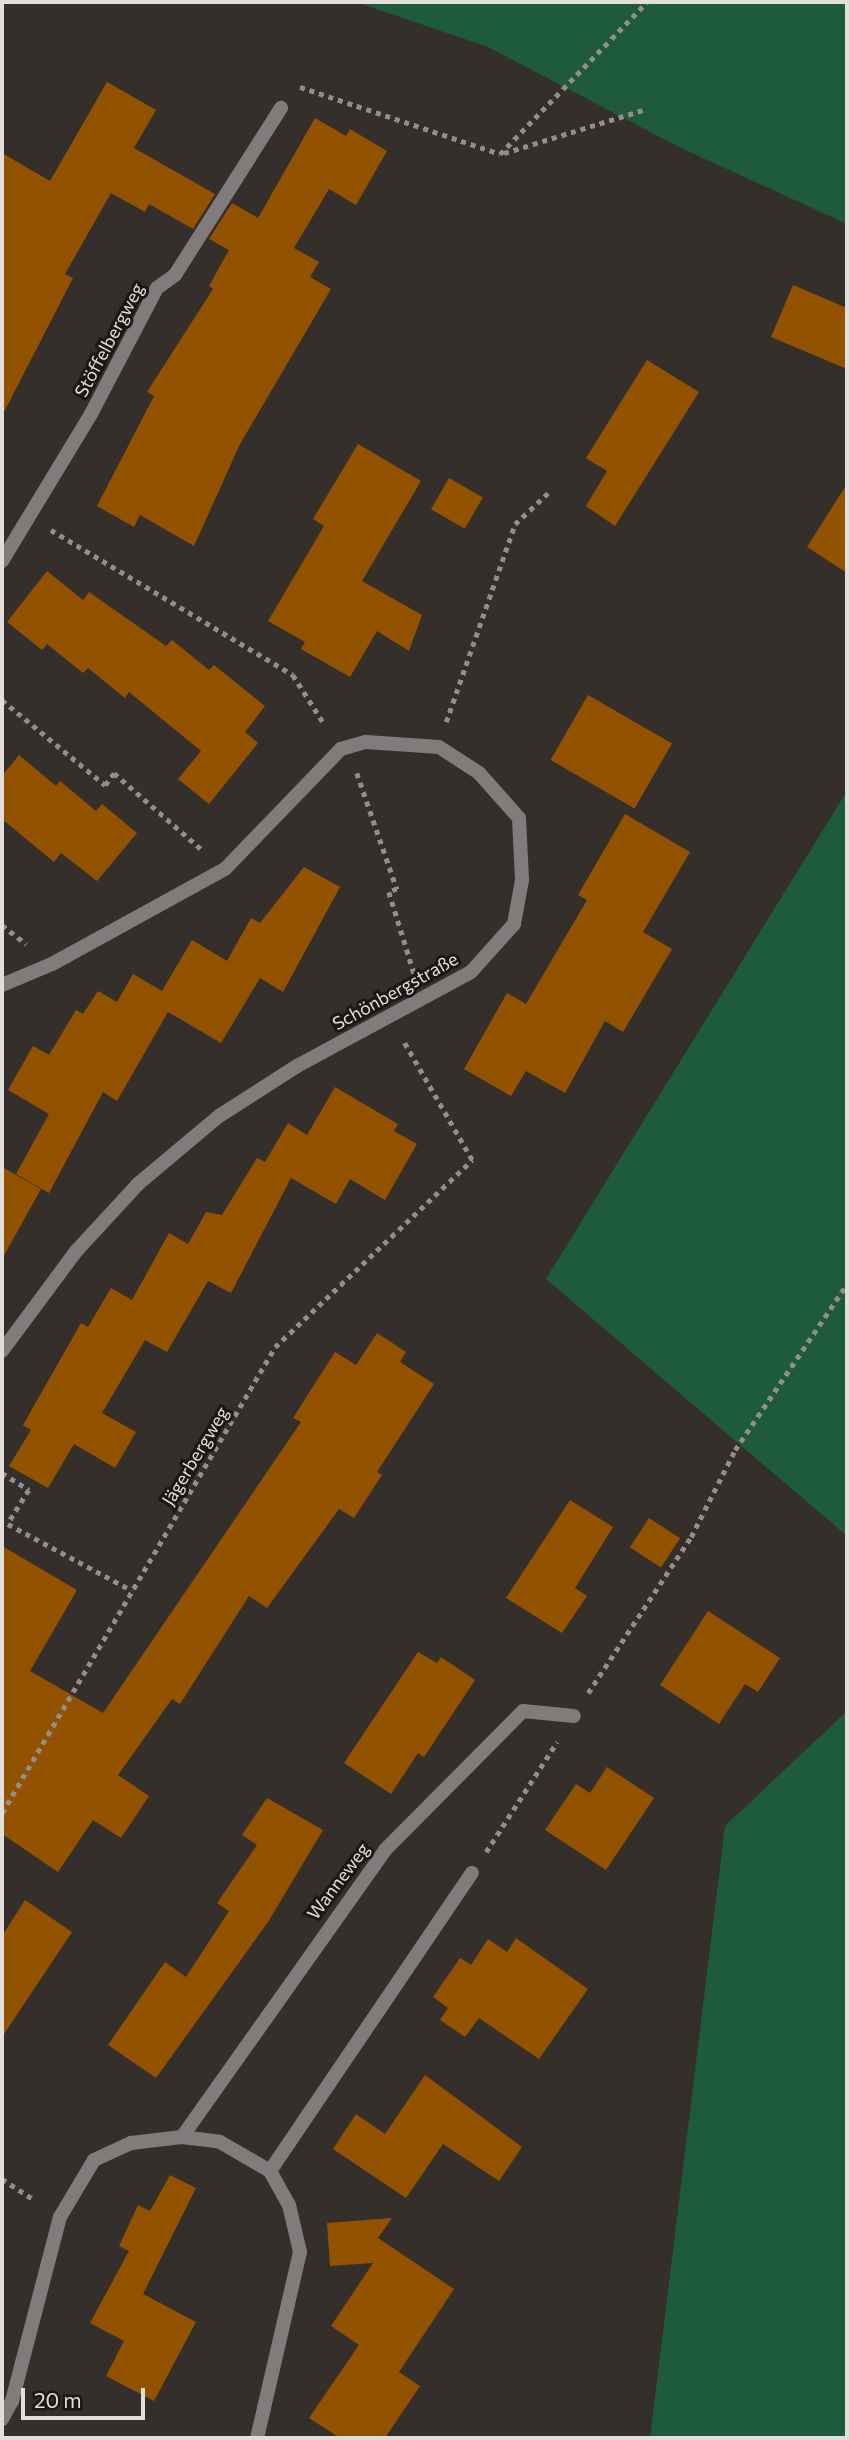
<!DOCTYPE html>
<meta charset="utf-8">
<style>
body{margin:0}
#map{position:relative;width:849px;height:2440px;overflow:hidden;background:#352f2b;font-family:Commissioner,sans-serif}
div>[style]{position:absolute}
.green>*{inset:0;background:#1e5b3b}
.building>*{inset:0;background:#925200;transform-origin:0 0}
.path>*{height:4.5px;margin-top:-2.25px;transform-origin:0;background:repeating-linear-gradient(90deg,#938e8b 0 5px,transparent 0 10px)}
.lane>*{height:14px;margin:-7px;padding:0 7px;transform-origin:7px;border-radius:7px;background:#807c7c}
.street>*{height:14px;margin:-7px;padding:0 7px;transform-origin:7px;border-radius:7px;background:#807c7c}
span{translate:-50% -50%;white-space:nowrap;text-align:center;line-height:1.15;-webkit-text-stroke:6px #1a1816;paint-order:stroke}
.street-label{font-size:18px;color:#e2dedc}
.frame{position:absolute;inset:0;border:4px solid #e2dedc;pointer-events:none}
.scale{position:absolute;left:21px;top:2388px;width:124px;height:32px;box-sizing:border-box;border:4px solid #e2dedc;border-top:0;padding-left:9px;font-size:21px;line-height:24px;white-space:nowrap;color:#e2dedc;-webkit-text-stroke:5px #1a1816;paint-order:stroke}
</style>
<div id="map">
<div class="green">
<div style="clip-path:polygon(356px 2px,847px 2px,847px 224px,681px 148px,488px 47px)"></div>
<div style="clip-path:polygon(847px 791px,847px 1536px,546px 1279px)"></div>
<div style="clip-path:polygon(847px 1711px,847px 2438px,650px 2438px,725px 1826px)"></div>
</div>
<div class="building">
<div style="clip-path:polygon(107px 82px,156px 110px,134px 148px,215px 194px,193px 229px,149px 204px,145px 212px,111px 193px,65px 274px,73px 278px,2px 416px,2px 153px,50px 181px)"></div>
<div style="clip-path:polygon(315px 118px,346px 136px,350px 129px,387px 151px,356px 205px,329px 189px,294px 248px,319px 262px,310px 277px,331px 289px,240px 444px,194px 546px,140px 515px,134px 527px,97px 506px,154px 396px,147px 392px,213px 289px,209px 286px,229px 250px,209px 239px,232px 203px,258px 218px)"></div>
<div style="clip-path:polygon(793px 285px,847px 308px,847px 369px,771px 337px)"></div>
<div style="clip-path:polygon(647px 360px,699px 392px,615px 526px,586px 506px,607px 471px,586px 458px)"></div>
<div style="clip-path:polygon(358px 444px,421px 481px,362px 581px,422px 615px,409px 651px,377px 631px,350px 677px,301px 649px,305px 642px,268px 621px,324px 526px,313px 519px)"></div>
<div style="left:449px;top:478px;width:39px;height:36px;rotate:30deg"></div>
<div style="clip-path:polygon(847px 484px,847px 573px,807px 547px)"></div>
<div style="clip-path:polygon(47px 571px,83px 600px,89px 592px,166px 646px,172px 640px,209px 670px,214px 665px,265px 706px,245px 732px,258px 743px,209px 804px,178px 779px,201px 751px,129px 692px,125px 698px,88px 668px,83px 673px,47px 644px,42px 650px,7px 622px)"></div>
<div style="left:588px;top:695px;width:97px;height:75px;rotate:30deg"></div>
<div style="clip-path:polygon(19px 755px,56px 786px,60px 781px,96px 811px,102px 804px,137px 833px,97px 881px,61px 853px,54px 862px,2px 819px,2px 776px)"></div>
<div style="clip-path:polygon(625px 814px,690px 852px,643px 932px,672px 949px,623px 1032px,605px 1021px,565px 1093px,526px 1071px,511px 1096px,464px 1069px,507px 993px,526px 1004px,587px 900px,578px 895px)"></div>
<div style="clip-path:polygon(304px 867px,340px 887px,283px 992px,260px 978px,221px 1043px,168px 1012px,117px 1101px,103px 1092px,49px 1193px,16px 1174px,49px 1114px,8px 1090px,33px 1046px,49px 1055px,76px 1010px,83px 1014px,98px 991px,117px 1002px,133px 974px,162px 991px,192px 940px,227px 961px,251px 918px,260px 923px)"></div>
<div style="clip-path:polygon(335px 1087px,398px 1124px,394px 1131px,417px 1144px,385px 1200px,350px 1179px,336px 1204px,291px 1178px,231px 1293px,208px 1281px,167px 1352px,145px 1340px,102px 1413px,136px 1432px,115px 1468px,74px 1444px,48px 1488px,9px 1466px,31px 1430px,23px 1425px,81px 1323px,88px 1327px,111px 1288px,132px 1300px,169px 1233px,188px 1244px,206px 1212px,222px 1215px,257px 1158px,265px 1162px,288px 1123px,307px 1135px)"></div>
<div style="clip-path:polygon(2px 1167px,41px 1189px,2px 1259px)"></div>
<div style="clip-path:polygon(377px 1333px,406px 1352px,400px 1362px,434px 1384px,377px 1472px,382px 1475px,354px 1518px,339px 1509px,267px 1608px,249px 1596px,180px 1704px,172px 1699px,118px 1775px,149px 1796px,121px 1838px,93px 1820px,58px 1872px,2px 1834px,2px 1546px,77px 1590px,30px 1671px,103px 1713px,301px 1422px,293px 1418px,335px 1352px,356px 1365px)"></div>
<div style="clip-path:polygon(570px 1500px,613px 1527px,575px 1588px,587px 1596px,562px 1633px,506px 1598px)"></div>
<div style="left:649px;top:1518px;width:37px;height:35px;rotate:33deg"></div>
<div style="clip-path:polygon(708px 1611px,780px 1658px,758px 1692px,745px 1684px,719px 1724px,660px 1685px)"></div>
<div style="clip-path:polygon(418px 1652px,437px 1663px,441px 1657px,475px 1680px,424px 1757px,418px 1753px,391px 1794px,344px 1763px)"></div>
<div style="clip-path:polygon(607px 1767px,654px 1798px,606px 1870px,545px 1830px,576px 1784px,590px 1793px)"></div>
<div style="clip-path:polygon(267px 1798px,323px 1830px,268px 1922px,156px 2078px,108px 2045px,165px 1962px,186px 1977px,229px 1911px,217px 1903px,257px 1845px,242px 1835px)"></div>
<div style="clip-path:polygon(25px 1900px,72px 1932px,2px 2037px,2px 1936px)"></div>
<div style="clip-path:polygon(516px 1938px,588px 1989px,539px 2059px,479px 2018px,465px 2037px,440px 2020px,448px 2008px,433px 1997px,460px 1958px,471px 1965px,488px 1939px,507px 1952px)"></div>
<div style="clip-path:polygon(425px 2075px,522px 2147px,499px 2181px,443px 2144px,406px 2198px,333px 2149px,356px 2114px,385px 2134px)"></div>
<div style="clip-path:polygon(170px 2175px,196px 2188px,143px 2294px,196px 2322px,154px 2401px,106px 2376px,124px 2341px,90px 2323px,129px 2251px,119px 2246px,138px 2205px,150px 2211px)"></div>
<div style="clip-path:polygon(392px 2218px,378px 2238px,454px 2289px,399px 2372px,420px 2386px,385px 2438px,340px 2438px,309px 2418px,359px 2345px,331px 2326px,373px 2263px,330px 2266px,327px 2223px)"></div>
</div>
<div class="path">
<div style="left:300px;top:87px;width:211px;rotate:18.5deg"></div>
<div style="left:500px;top:154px;width:211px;rotate:-46deg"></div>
<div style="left:504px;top:153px;width:145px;rotate:-17.2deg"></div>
<div style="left:51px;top:530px;width:282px;rotate:30.9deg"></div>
<div style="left:293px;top:675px;width:59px;rotate:57.4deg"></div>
<div style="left:2px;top:700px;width:134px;rotate:39.5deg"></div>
<div style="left:105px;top:785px;width:15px;rotate:-53deg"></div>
<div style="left:114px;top:773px;width:116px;rotate:41.1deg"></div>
<div style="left:446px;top:722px;width:210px;rotate:-70.8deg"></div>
<div style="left:515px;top:524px;width:47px;rotate:-43.3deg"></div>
<div style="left:357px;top:773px;width:123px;rotate:71deg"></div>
<div style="left:397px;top:889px;width:9px;rotate:159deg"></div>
<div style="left:389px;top:892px;width:85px;rotate:72.8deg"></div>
<div style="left:2px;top:925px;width:31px;rotate:38deg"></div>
<div style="left:2px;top:1473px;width:32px;rotate:32deg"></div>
<div style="left:29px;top:1490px;width:40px;rotate:122deg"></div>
<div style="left:8px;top:1524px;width:140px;rotate:28.2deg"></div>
<div style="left:588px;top:1693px;width:187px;rotate:-56.6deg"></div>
<div style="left:691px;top:1537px;width:97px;rotate:-63.2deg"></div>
<div style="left:735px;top:1450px;width:200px;rotate:-56deg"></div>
<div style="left:2px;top:1813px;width:540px;rotate:-59.64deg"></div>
<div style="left:275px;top:1347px;width:272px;rotate:-43.5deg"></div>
<div style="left:472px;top:1160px;width:140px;rotate:-120deg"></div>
<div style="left:486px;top:1852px;width:131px;rotate:-57.2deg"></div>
<div style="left:2px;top:2179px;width:40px;rotate:32.9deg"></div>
</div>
<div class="lane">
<div style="left:157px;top:288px;width:22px;rotate:-36deg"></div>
<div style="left:175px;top:275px;width:198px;rotate:-57.6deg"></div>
<div style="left:270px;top:2171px;width:360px;rotate:-55.9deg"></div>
</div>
<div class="street">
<div style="left:2px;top:561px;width:172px;rotate:-58.8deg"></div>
<div style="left:91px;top:414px;width:142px;rotate:-62.4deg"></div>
<div style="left:2px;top:985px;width:54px;rotate:-22.8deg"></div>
<div style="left:52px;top:964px;width:197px;rotate:-28.8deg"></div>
<div style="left:225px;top:869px;width:167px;rotate:-46deg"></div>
<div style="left:341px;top:749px;width:26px;rotate:-16deg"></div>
<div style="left:366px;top:742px;width:73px;rotate:3.9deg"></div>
<div style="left:439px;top:747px;width:48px;rotate:33deg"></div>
<div style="left:479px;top:773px;width:60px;rotate:48.4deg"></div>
<div style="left:519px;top:818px;width:62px;rotate:87.2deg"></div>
<div style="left:522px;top:880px;width:45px;rotate:100.3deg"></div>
<div style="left:514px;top:924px;width:64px;rotate:131.9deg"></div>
<div style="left:471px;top:972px;width:198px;rotate:151.6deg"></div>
<div style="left:297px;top:1066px;width:93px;rotate:147.3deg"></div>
<div style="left:219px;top:1116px;width:106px;rotate:140deg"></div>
<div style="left:138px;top:1184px;width:90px;rotate:132.7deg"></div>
<div style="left:77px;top:1250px;width:126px;rotate:126.6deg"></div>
<div style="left:182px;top:2137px;width:352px;rotate:-54.7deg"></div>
<div style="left:385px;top:1850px;width:196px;rotate:-45.2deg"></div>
<div style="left:523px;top:1711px;width:51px;rotate:5.6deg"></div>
<div style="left:2px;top:2419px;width:21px;rotate:-61deg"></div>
<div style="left:12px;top:2401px;width:190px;rotate:-75.4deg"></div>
<div style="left:60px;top:2217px;width:66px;rotate:-59.2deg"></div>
<div style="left:94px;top:2160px;width:41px;rotate:-24.7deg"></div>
<div style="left:131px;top:2143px;width:51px;rotate:-6.7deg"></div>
<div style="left:182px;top:2137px;width:38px;rotate:7deg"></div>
<div style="left:220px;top:2142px;width:58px;rotate:30.1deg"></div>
<div style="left:270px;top:2171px;width:39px;rotate:61deg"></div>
<div style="left:289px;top:2205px;width:48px;rotate:76.8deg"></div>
<div style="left:300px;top:2252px;width:191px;rotate:103deg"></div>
</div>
<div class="street-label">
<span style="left:109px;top:340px;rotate:-62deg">Stöffelbergweg</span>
<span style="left:395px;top:991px;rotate:-29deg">Schönbergstraße</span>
<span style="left:195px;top:1456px;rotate:-59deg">Jägerbergweg</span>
<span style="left:338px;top:1881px;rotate:-53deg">Wanneweg</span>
</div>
<div class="frame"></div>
<div class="scale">20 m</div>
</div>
